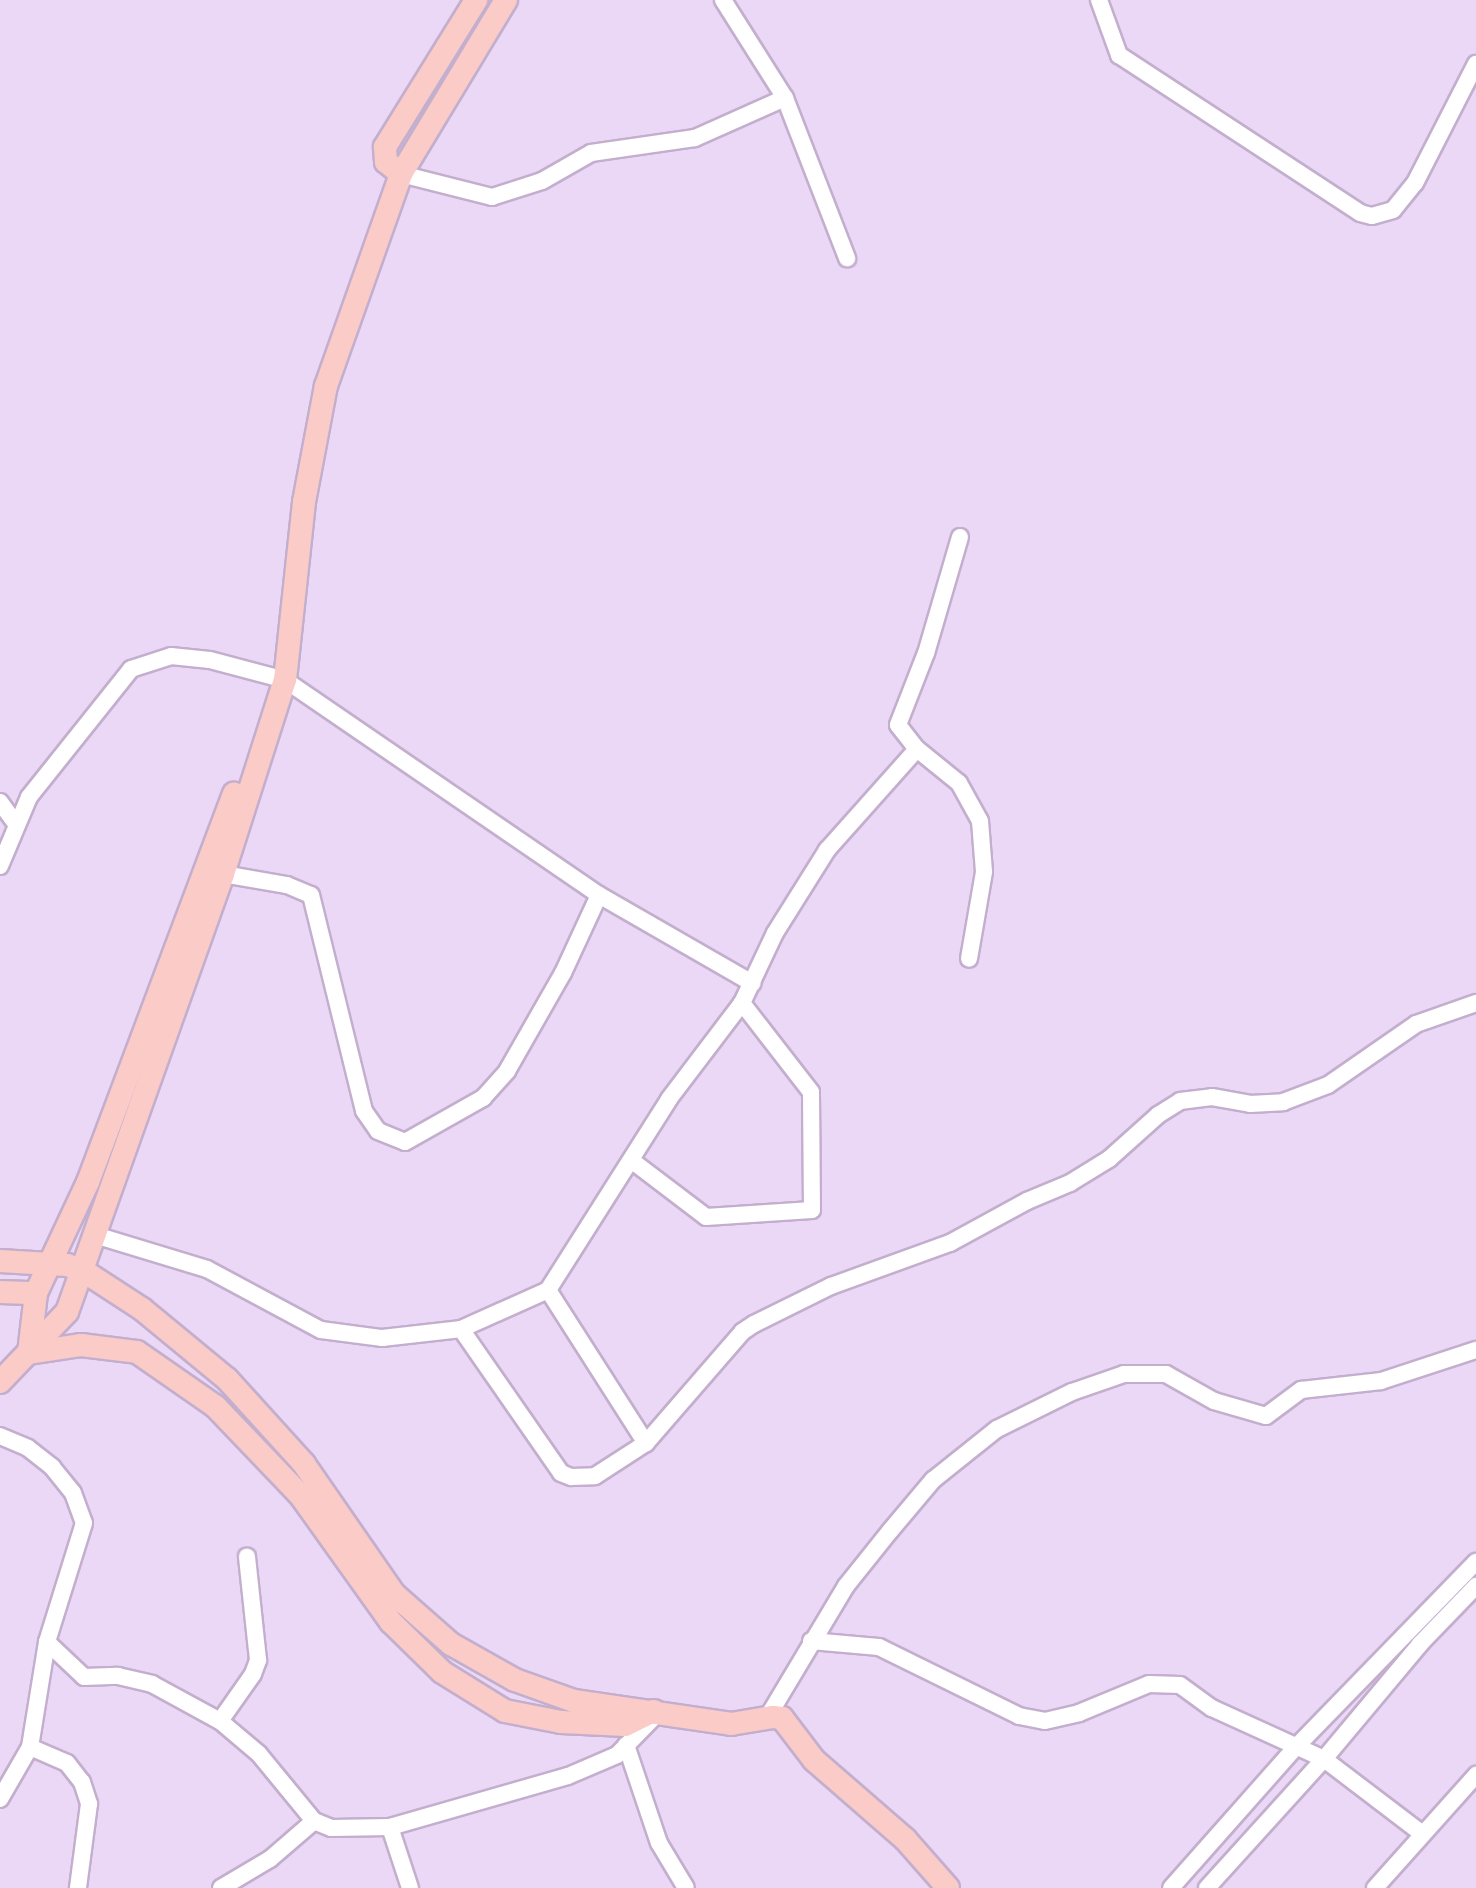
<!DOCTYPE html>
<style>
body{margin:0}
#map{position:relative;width:1476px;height:1888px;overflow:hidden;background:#ebd7f6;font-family:"Space Grotesk",sans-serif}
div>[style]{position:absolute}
.roads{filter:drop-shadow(2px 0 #c3afcd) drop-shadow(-2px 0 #c3afcd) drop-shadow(0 2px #c3afcd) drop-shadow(0 -2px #c3afcd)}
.minor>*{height:16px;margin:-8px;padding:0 8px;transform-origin:8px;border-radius:8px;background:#fff}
.major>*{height:22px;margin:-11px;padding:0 11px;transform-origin:11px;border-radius:11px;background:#fbcbc8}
span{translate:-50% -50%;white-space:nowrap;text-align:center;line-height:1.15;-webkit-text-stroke:8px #f6e5fe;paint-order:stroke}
</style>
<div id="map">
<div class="roads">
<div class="minor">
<div style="left:723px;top:0;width:116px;rotate:57.7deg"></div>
<div style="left:785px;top:98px;width:172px;rotate:68.8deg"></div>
<div style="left:1099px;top:0;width:59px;rotate:70deg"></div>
<div style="left:1119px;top:55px;width:288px;rotate:33.2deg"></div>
<div style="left:1360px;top:213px;width:12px;rotate:14deg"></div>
<div style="left:1372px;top:216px;width:22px;rotate:-16deg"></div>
<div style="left:1393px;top:210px;width:35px;rotate:-51deg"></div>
<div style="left:1415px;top:183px;width:134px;rotate:-62.9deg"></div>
<div style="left:401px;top:174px;width:94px;rotate:14.2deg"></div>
<div style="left:492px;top:197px;width:52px;rotate:-17.7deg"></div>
<div style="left:542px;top:181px;width:56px;rotate:-29.7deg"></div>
<div style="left:591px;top:153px;width:105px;rotate:-8.2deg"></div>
<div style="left:695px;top:138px;width:98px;rotate:-24deg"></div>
<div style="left:960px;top:537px;width:121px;rotate:106.3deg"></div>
<div style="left:926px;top:653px;width:77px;rotate:111.3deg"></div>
<div style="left:898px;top:725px;width:31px;rotate:52deg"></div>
<div style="left:917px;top:749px;width:54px;rotate:39deg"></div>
<div style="left:959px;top:783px;width:43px;rotate:61.1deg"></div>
<div style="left:980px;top:821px;width:51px;rotate:85.5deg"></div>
<div style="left:984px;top:872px;width:88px;rotate:99.8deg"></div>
<div style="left:0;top:802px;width:27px;rotate:54deg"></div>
<div style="left:0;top:866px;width:75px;rotate:-67.2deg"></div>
<div style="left:29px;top:797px;width:164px;rotate:-51.4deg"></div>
<div style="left:131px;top:669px;width:42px;rotate:-18deg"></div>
<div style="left:171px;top:656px;width:39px;rotate:6deg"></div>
<div style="left:210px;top:660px;width:78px;rotate:14.9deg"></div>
<div style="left:285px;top:680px;width:381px;rotate:34.4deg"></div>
<div style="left:599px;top:895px;width:177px;rotate:29.9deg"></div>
<div style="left:223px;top:874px;width:65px;rotate:9.8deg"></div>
<div style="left:287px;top:885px;width:26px;rotate:23deg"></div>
<div style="left:311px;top:895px;width:222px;rotate:76.2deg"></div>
<div style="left:364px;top:1111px;width:24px;rotate:55deg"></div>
<div style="left:378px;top:1131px;width:29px;rotate:22deg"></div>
<div style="left:405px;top:1142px;width:90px;rotate:-29.4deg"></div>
<div style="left:483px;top:1098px;width:36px;rotate:-48deg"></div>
<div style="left:507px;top:1071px;width:113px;rotate:-60.3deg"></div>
<div style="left:563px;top:973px;width:86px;rotate:-65.2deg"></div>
<div style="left:631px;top:1160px;width:94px;rotate:37.2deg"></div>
<div style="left:706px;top:1217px;width:106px;rotate:-3.8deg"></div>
<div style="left:812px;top:1210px;width:118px;rotate:-90.5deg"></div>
<div style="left:811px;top:1092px;width:113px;rotate:-127.8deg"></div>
<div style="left:95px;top:1235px;width:117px;rotate:16.9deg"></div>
<div style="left:207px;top:1269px;width:129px;rotate:28.2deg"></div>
<div style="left:321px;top:1330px;width:62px;rotate:7.5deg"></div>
<div style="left:382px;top:1338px;width:80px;rotate:-6.5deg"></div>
<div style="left:461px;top:1329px;width:95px;rotate:-24.1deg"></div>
<div style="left:548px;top:1290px;width:226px;rotate:-57.6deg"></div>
<div style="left:669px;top:1099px;width:121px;rotate:-52.8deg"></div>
<div style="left:742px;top:1003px;width:77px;rotate:-64.8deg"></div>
<div style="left:775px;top:933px;width:98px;rotate:-57.9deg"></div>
<div style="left:827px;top:850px;width:135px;rotate:-48.3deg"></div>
<div style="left:548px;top:1290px;width:182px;rotate:57.4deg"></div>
<div style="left:461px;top:1329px;width:175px;rotate:55.2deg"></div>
<div style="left:561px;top:1473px;width:11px;rotate:22deg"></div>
<div style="left:571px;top:1477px;width:24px;rotate:-2deg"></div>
<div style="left:595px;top:1476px;width:61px;rotate:-32.9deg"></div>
<div style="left:646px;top:1443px;width:147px;rotate:-49.1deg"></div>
<div style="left:742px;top:1332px;width:14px;rotate:-34deg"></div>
<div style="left:754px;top:1324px;width:86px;rotate:-26.3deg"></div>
<div style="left:831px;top:1286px;width:127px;rotate:-19.9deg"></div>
<div style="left:950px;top:1243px;width:88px;rotate:-28.6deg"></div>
<div style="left:1027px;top:1201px;width:47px;rotate:-22.7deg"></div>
<div style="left:1070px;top:1183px;width:46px;rotate:-31.6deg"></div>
<div style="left:1109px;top:1159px;width:66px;rotate:-41.9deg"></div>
<div style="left:1158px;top:1115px;width:26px;rotate:-32deg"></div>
<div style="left:1180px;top:1101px;width:32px;rotate:-7deg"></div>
<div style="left:1212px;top:1097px;width:39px;rotate:10deg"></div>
<div style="left:1250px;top:1104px;width:33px;rotate:-3deg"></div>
<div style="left:1283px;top:1102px;width:48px;rotate:-20.7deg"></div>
<div style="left:1328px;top:1085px;width:107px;rotate:-34.7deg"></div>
<div style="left:1416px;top:1024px;width:64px;rotate:-19.3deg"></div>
<div style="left:0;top:1436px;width:30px;rotate:23deg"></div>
<div style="left:28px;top:1448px;width:31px;rotate:38deg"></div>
<div style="left:52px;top:1467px;width:33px;rotate:51deg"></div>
<div style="left:73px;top:1493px;width:32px;rotate:70deg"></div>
<div style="left:84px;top:1523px;width:125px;rotate:107.3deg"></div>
<div style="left:47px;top:1642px;width:106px;rotate:99.2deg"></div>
<div style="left:30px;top:1747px;width:60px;rotate:120deg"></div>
<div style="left:811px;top:1641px;width:68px;rotate:5deg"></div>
<div style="left:879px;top:1647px;width:156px;rotate:26.2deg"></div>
<div style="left:1019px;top:1716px;width:26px;rotate:11deg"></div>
<div style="left:1045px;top:1721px;width:35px;rotate:-13deg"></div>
<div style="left:1079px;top:1713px;width:76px;rotate:-22.5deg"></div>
<div style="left:1149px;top:1684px;width:31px;rotate:2deg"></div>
<div style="left:1180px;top:1685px;width:39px;rotate:36deg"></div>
<div style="left:1212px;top:1708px;width:123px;rotate:24.5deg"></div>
<div style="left:1324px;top:1759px;width:122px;rotate:37.3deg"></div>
<div style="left:47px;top:1642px;width:51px;rotate:43.4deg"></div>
<div style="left:84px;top:1677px;width:34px;rotate:-2deg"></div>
<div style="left:118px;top:1676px;width:35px;rotate:13deg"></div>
<div style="left:152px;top:1684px;width:77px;rotate:28.6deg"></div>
<div style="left:220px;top:1721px;width:51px;rotate:40.2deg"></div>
<div style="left:259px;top:1754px;width:87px;rotate:50.6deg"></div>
<div style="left:314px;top:1821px;width:18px;rotate:22deg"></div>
<div style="left:331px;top:1828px;width:59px;rotate:-1deg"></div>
<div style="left:390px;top:1827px;width:185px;rotate:-16deg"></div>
<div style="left:568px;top:1776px;width:53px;rotate:-23.2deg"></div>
<div style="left:617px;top:1755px;width:59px;rotate:-45.7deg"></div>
<div style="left:767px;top:1718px;width:154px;rotate:-59.1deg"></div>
<div style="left:846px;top:1586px;width:70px;rotate:-51.3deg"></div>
<div style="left:890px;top:1531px;width:67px;rotate:-49.9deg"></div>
<div style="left:933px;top:1480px;width:82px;rotate:-38.6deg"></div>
<div style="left:997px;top:1429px;width:84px;rotate:-26.3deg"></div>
<div style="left:1072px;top:1392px;width:55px;rotate:-19.1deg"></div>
<div style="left:1124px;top:1374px;width:42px"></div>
<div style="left:1166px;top:1374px;width:55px;rotate:29.4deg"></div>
<div style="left:1214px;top:1401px;width:54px;rotate:16.1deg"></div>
<div style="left:1266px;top:1416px;width:44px;rotate:-36.6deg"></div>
<div style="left:1301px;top:1390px;width:81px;rotate:-6.4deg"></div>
<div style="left:1381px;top:1381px;width:100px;rotate:-18.1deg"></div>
<div style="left:220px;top:1721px;width:57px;rotate:-54.9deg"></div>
<div style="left:253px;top:1674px;width:15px;rotate:-70deg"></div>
<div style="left:258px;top:1660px;width:104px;rotate:-96.1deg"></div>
<div style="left:626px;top:1745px;width:103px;rotate:71.4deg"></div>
<div style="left:659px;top:1843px;width:52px;rotate:59deg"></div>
<div style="left:30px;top:1747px;width:40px;rotate:23.4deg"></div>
<div style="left:67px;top:1763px;width:24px;rotate:52deg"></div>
<div style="left:82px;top:1782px;width:23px;rotate:72deg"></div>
<div style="left:89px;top:1804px;width:85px;rotate:97.5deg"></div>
<div style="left:390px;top:1827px;width:64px;rotate:71.8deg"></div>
<div style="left:221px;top:1888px;width:57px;rotate:-30.6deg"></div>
<div style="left:270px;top:1859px;width:58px;rotate:-40.8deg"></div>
<div style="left:1171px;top:1888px;width:186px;rotate:-48.5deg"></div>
<div style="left:1294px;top:1749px;width:261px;rotate:-45.8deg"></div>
<div style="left:1207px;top:1888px;width:174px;rotate:-47.8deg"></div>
<div style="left:1324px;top:1759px;width:150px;rotate:-50.1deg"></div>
<div style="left:1420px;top:1644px;width:81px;rotate:-46deg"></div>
<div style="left:1375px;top:1888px;width:152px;rotate:-48.2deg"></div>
</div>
<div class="major">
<div style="left:401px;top:174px;width:19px;rotate:-141deg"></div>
<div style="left:386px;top:162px;width:15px;rotate:-94deg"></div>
<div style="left:385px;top:147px;width:173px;rotate:-58.2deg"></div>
<div style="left:0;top:1261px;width:67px;rotate:3.4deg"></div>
<div style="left:67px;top:1265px;width:16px;rotate:18deg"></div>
<div style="left:82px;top:1270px;width:72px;rotate:33deg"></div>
<div style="left:142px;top:1309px;width:110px;rotate:39.5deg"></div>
<div style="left:227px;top:1379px;width:115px;rotate:47.8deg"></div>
<div style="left:304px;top:1464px;width:158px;rotate:55.3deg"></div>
<div style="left:394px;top:1594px;width:76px;rotate:41.3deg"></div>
<div style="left:451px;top:1644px;width:73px;rotate:29.4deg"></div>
<div style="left:515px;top:1680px;width:63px;rotate:19.6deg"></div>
<div style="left:574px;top:1701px;width:159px;rotate:8.3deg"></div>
<div style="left:731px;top:1724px;width:43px;rotate:-9.5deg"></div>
<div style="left:773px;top:1717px;width:9px;rotate:6deg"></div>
<div style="left:782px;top:1718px;width:53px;rotate:52.7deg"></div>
<div style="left:814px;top:1760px;width:121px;rotate:41deg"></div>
<div style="left:905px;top:1839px;width:65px;rotate:48.7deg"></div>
<div style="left:0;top:1292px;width:36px;rotate:2deg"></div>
<div style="left:29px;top:1353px;width:53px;rotate:-8.7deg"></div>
<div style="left:81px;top:1345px;width:56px;rotate:7.1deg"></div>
<div style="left:137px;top:1352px;width:96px;rotate:34.8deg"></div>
<div style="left:216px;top:1407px;width:123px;rotate:46.3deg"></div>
<div style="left:301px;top:1496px;width:155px;rotate:54.5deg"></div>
<div style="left:391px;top:1622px;width:71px;rotate:44.4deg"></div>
<div style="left:442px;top:1672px;width:74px;rotate:31.8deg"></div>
<div style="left:505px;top:1711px;width:57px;rotate:11.1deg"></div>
<div style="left:561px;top:1722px;width:64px;rotate:2.7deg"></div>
<div style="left:625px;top:1725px;width:32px;rotate:-26deg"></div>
<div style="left:29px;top:1353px;width:60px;rotate:-83.3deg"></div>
<div style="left:36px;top:1293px;width:123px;rotate:-64.9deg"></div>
<div style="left:88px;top:1182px;width:415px;rotate:-69.4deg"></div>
<div style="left:0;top:1382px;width:97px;rotate:-46.3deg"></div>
<div style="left:67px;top:1312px;width:465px;rotate:-70.4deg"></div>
<div style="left:223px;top:874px;width:204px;rotate:-72.3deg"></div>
<div style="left:285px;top:680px;width:179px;rotate:-83.9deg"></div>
<div style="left:304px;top:502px;width:118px;rotate:-79.3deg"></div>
<div style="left:326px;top:386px;width:225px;rotate:-70.5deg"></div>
<div style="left:401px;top:174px;width:203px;rotate:-58.9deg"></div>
</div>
</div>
</div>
